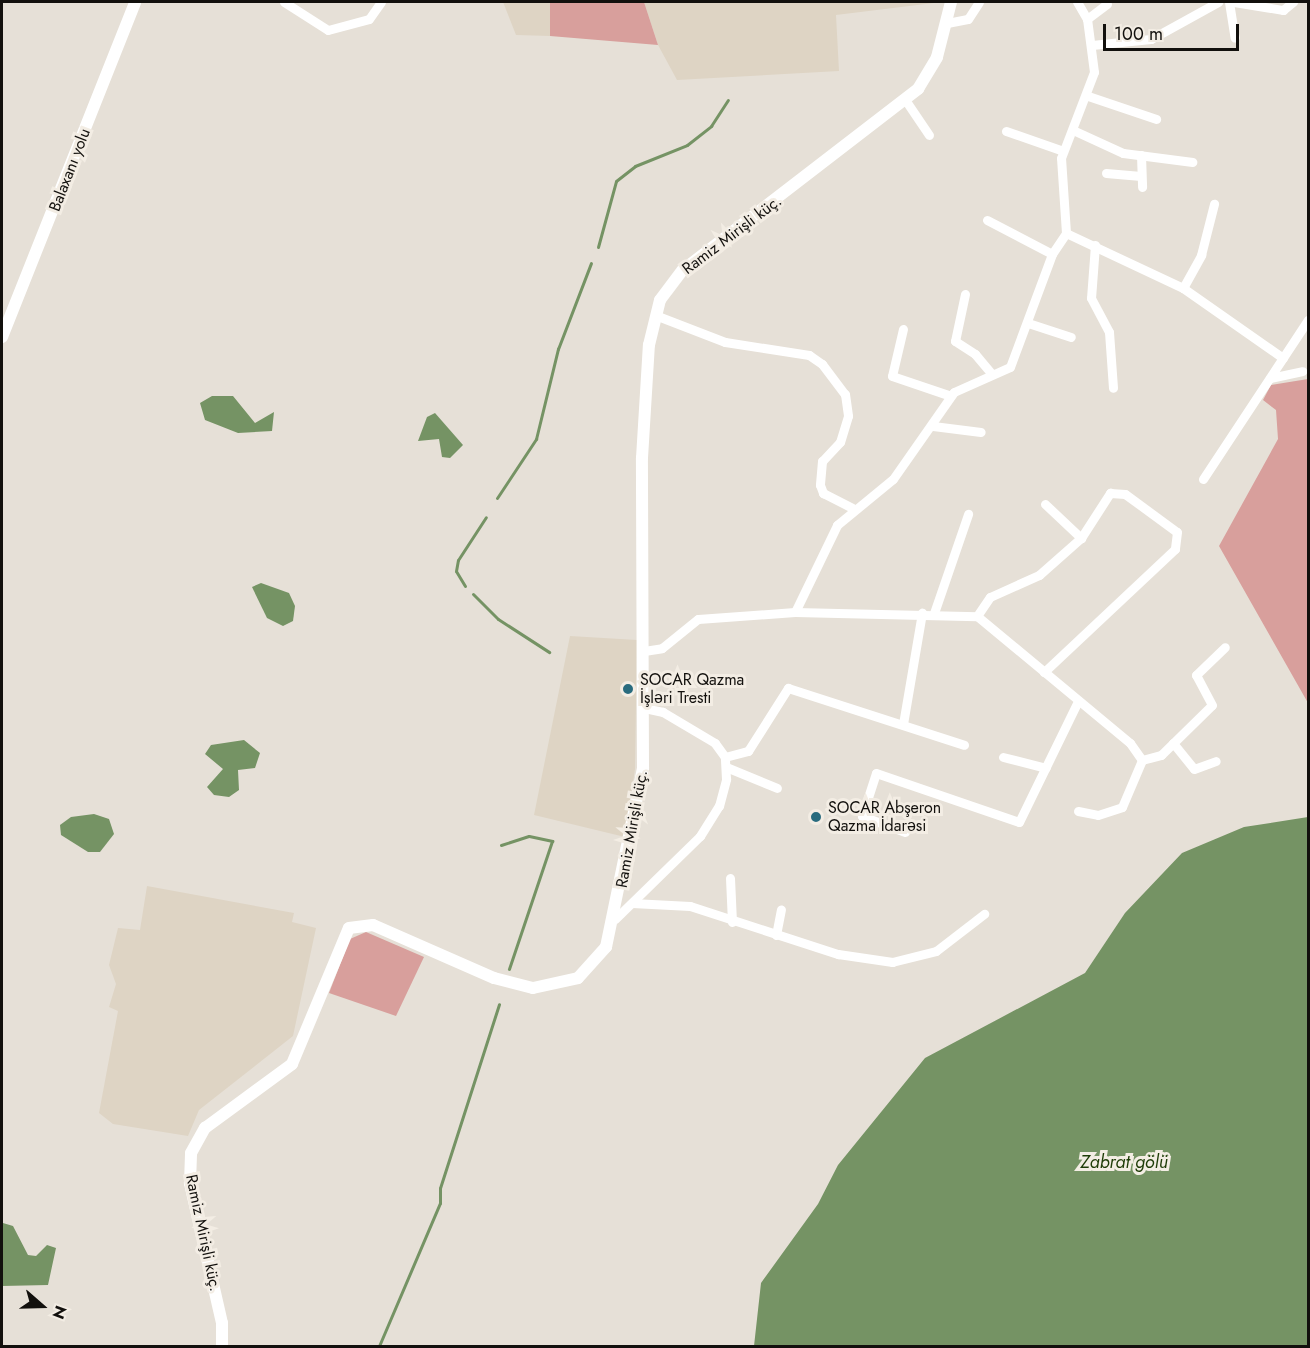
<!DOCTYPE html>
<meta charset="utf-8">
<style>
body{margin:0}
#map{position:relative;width:1310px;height:1348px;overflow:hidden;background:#e6e0d7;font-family:Jost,sans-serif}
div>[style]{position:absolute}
.built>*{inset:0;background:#ded4c4}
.green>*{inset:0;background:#d89f9c}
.water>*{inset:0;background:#759364}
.stream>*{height:3px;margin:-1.5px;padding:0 1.5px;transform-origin:1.5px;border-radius:1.5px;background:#759364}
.street>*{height:9px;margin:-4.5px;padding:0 4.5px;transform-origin:4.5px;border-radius:4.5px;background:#fff}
.secondary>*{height:12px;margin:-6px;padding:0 6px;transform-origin:6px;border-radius:6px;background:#fff}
.dots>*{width:16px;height:16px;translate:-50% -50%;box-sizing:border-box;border:3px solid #f3ede4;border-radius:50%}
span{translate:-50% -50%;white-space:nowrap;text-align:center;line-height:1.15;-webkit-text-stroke:6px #f3ede4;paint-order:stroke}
.street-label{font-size:16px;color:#12100d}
.poi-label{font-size:16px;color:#12100d}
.left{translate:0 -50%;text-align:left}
.water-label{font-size:18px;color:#1e3c07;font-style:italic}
.frame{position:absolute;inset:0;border:3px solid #12100d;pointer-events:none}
.north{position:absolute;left:12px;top:1276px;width:60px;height:60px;-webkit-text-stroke:4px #f3ede4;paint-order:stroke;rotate:110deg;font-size:16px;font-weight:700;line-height:24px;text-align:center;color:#12100d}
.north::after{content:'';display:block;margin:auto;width:21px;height:27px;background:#12100d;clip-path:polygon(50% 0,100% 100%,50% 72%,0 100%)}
.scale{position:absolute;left:1103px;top:24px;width:136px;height:27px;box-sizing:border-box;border:3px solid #12100d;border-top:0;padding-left:8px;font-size:18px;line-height:21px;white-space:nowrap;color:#12100d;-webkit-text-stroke:4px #f3ede4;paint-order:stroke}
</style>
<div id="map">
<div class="built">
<div style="clip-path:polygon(503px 2px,550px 2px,550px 36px,516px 35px)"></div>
<div style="clip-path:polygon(644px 2px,942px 2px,836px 15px,839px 71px,677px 80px,658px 45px)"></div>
<div style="clip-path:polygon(570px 636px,637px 640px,635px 769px,625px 837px,534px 815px)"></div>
<div style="clip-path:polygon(147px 886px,294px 913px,292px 922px,316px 928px,293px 1036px,199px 1110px,188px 1136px,113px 1124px,99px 1113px,118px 1011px,109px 1007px,116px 984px,109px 965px,118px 928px,140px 930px)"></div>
</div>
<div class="green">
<div style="clip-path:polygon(550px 2px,644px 2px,658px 45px,550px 36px)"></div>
<div style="clip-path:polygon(1308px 379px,1308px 703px,1219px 546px,1278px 439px,1276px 410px,1263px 400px,1271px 385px)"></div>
<div style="clip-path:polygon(366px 932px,424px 957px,396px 1016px,329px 993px,350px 939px)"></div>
</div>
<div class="water">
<div style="clip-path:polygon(212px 396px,233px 396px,255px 423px,274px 412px,272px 431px,238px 433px,205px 420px,200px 403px)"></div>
<div style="clip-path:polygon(435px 413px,463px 445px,450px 458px,442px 457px,439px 439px,418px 441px,427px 417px)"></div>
<div style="clip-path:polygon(261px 583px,289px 593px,295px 606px,293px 621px,283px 626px,267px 618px,252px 587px)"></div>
<div style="clip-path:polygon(244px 740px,260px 753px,255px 768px,238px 770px,239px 790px,229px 797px,214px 795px,207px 787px,223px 769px,205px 754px,211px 745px)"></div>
<div style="clip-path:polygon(94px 814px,109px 819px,114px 834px,100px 852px,88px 852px,61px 835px,60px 825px,71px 817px)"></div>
<div style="clip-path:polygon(1308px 817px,1308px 1346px,754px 1346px,761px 1283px,818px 1204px,838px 1165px,925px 1058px,1085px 973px,1125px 913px,1182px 853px,1244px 827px)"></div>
<div style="clip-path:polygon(3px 1223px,13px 1226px,28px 1255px,36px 1256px,47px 1245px,56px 1248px,48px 1285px,2px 1286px)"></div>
</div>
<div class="stream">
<div style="left:598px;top:247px;width:68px;rotate:-74.7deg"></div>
<div style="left:616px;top:181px;width:24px;rotate:-38deg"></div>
<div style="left:635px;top:166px;width:56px;rotate:-22deg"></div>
<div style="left:687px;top:145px;width:31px;rotate:-38deg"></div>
<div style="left:711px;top:126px;width:31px;rotate:-57deg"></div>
<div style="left:497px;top:498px;width:71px;rotate:-56.5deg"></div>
<div style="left:536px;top:439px;width:93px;rotate:-76.3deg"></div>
<div style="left:558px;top:349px;width:92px;rotate:-69deg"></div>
<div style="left:465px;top:586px;width:17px;rotate:-121deg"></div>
<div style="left:456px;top:571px;width:11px;rotate:-80deg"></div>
<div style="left:458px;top:560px;width:51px;rotate:-56.9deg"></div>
<div style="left:473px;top:594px;width:35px;rotate:45deg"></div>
<div style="left:498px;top:619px;width:61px;rotate:32.9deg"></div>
<div style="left:501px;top:845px;width:29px;rotate:-18deg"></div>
<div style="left:529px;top:836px;width:24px;rotate:12deg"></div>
<div style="left:552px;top:841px;width:135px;rotate:108.6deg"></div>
<div style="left:379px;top:1346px;width:155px;rotate:-66.9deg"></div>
<div style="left:440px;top:1203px;width:15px;rotate:-90deg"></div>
<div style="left:440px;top:1188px;width:193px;rotate:-72.2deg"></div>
</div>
<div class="street">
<div style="left:284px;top:2px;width:52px;rotate:32.5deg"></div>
<div style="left:328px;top:30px;width:42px;rotate:-15deg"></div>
<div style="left:369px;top:19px;width:21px;rotate:-55deg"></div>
<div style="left:1229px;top:2px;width:36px;rotate:81deg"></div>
<div style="left:1234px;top:2px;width:50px;rotate:9.3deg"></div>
<div style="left:1283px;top:10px;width:13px;rotate:-39deg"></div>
<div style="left:1087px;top:19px;width:25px;rotate:-37deg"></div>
<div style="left:947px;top:23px;width:21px;rotate:-11deg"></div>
<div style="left:968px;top:19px;width:20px;rotate:-57deg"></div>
<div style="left:1092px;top:45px;width:59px;rotate:-5.8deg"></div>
<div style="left:1151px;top:39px;width:77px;rotate:-28.9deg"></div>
<div style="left:1088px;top:96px;width:72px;rotate:18.7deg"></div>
<div style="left:906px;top:101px;width:41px;rotate:55.9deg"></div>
<div style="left:1006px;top:131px;width:60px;rotate:19.3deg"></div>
<div style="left:1075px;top:131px;width:53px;rotate:24.6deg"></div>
<div style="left:1123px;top:153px;width:70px;rotate:7.4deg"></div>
<div style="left:1141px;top:155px;width:32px;rotate:88deg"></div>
<div style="left:1106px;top:173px;width:32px;rotate:5deg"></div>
<div style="left:987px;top:220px;width:73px;rotate:27.6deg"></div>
<div style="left:1066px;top:233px;width:75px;rotate:-93.8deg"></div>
<div style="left:1061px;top:158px;width:92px;rotate:-69deg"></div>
<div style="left:1094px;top:72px;width:53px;rotate:-97.5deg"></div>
<div style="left:1087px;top:19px;width:20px;rotate:-120deg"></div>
<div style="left:1095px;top:245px;width:53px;rotate:94.3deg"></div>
<div style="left:1091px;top:298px;width:38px;rotate:62deg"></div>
<div style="left:1109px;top:332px;width:56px;rotate:85.9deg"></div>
<div style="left:1183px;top:288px;width:38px;rotate:-61deg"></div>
<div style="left:1201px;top:255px;width:53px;rotate:-75.7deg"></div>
<div style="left:965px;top:294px;width:48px;rotate:102deg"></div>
<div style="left:955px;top:341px;width:24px;rotate:33deg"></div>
<div style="left:975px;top:354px;width:26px;rotate:50deg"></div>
<div style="left:655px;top:315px;width:75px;rotate:21.1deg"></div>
<div style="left:725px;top:342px;width:85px;rotate:8.8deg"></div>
<div style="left:809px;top:355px;width:16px;rotate:35deg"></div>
<div style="left:822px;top:364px;width:38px;rotate:53deg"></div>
<div style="left:845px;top:394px;width:22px;rotate:82deg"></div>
<div style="left:848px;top:416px;width:27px;rotate:107deg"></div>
<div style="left:840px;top:442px;width:26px;rotate:133deg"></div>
<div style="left:822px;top:461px;width:24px;rotate:95deg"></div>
<div style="left:820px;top:485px;width:9px;rotate:69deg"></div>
<div style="left:823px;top:493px;width:33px;rotate:27deg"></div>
<div style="left:1028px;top:323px;width:45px;rotate:18deg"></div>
<div style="left:903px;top:329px;width:48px;rotate:103.2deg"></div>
<div style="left:892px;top:376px;width:62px;rotate:18.7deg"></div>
<div style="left:1270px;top:378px;width:33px;rotate:-12deg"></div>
<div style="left:933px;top:426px;width:48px;rotate:7.1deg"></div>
<div style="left:1203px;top:479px;width:191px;rotate:-56.6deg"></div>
<div style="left:1045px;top:504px;width:50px;rotate:43.4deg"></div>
<div style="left:795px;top:612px;width:182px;rotate:1.3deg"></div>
<div style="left:977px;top:616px;width:199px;rotate:39.7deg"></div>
<div style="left:1130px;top:743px;width:21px;rotate:55deg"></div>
<div style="left:1142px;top:760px;width:20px;rotate:-15deg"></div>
<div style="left:1161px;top:755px;width:71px;rotate:-44.4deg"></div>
<div style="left:1212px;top:705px;width:34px;rotate:-118deg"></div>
<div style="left:1196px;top:675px;width:40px;rotate:-44deg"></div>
<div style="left:934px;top:613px;width:105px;rotate:-71deg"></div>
<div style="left:977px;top:616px;width:23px;rotate:-56deg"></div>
<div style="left:990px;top:597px;width:54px;rotate:-24.2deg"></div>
<div style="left:1039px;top:575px;width:56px;rotate:-41.4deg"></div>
<div style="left:1081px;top:538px;width:54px;rotate:-57.2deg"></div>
<div style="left:1110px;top:493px;width:15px;rotate:4deg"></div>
<div style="left:1125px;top:494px;width:64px;rotate:36.2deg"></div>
<div style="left:1177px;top:532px;width:17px;rotate:97deg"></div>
<div style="left:1175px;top:549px;width:180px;rotate:136.8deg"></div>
<div style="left:644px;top:651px;width:18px;rotate:-9deg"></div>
<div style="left:662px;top:648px;width:46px;rotate:-38.9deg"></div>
<div style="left:698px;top:619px;width:97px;rotate:-4.1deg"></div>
<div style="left:795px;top:612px;width:97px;rotate:-64.2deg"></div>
<div style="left:837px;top:525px;width:72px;rotate:-39.4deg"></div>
<div style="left:893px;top:479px;width:106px;rotate:-55deg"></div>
<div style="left:954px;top:392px;width:61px;rotate:-24.1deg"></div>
<div style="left:1010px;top:367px;width:121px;rotate:-69.6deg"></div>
<div style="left:1052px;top:254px;width:25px;rotate:-56deg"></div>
<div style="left:1066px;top:233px;width:129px;rotate:25.2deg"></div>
<div style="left:1183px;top:288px;width:122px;rotate:35deg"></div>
<div style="left:903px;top:724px;width:113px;rotate:-80.3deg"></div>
<div style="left:1173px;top:743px;width:33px;rotate:51deg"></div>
<div style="left:1194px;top:769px;width:23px;rotate:-20deg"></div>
<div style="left:725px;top:757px;width:24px;rotate:-15deg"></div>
<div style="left:748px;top:751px;width:75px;rotate:-57.6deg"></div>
<div style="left:788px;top:688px;width:185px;rotate:17.9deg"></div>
<div style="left:1003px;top:757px;width:44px;rotate:14.3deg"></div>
<div style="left:726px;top:767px;width:55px;rotate:22.4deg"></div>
<div style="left:1078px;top:811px;width:20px;rotate:11deg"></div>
<div style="left:1098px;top:815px;width:25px;rotate:-18deg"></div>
<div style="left:1122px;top:807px;width:51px;rotate:-66.9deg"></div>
<div style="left:905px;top:832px;width:46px;rotate:-159.6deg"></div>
<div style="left:862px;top:816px;width:45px;rotate:-72deg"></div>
<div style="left:876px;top:773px;width:151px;rotate:18.9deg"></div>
<div style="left:1019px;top:822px;width:132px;rotate:-64deg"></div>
<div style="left:730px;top:878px;width:44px;rotate:87.4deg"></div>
<div style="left:632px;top:903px;width:58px;rotate:3deg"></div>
<div style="left:690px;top:906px;width:156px;rotate:18deg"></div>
<div style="left:838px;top:954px;width:55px;rotate:8.4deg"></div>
<div style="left:892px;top:962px;width:45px;rotate:-14deg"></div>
<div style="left:936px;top:951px;width:61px;rotate:-37.6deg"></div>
<div style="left:615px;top:919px;width:119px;rotate:-44.3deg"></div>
<div style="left:700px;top:836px;width:36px;rotate:-58deg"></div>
<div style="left:719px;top:806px;width:28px;rotate:-75deg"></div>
<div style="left:726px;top:779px;width:22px;rotate:-93deg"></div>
<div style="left:725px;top:757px;width:17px;rotate:-126deg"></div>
<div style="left:715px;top:743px;width:61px;rotate:-149.2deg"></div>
<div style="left:663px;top:712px;width:19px;rotate:-168deg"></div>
<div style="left:776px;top:935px;width:26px;rotate:-79deg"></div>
</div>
<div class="secondary">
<div style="left:2px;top:337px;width:360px;rotate:-68.3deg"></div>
<div style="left:222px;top:1346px;width:23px;rotate:-90deg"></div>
<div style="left:222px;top:1323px;width:144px;rotate:-102.9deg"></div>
<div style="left:190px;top:1183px;width:30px;rotate:-88deg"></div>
<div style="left:191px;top:1153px;width:29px;rotate:-61deg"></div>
<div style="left:205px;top:1128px;width:108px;rotate:-36.3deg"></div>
<div style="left:292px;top:1064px;width:147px;rotate:-67.3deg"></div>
<div style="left:349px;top:928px;width:24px;rotate:-7deg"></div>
<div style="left:373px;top:925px;width:132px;rotate:23.7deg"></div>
<div style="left:494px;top:978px;width:40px;rotate:14.4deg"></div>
<div style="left:533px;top:988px;width:46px;rotate:-12.5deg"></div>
<div style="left:578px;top:978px;width:42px;rotate:-47.9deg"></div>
<div style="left:606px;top:947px;width:183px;rotate:-78.3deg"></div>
<div style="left:643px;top:768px;width:310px;rotate:-90.2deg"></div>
<div style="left:642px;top:458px;width:113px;rotate:-86.5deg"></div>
<div style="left:649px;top:345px;width:46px;rotate:-76.3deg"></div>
<div style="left:660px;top:300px;width:38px;rotate:-53deg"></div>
<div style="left:683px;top:270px;width:297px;rotate:-37.6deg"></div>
<div style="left:918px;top:89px;width:37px;rotate:-59deg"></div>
<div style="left:937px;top:57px;width:57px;rotate:-75.7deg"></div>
</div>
<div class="dots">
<div style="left:628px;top:689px;background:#296b7e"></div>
<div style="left:816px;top:817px;background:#296b7e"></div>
</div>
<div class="street-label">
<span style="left:70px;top:170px;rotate:-69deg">Balaxanı yolu</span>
<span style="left:732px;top:235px;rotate:-37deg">Ramiz Mirişli küç.</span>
<span style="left:632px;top:829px;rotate:-80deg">Ramiz Mirişli küç.</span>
<span style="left:203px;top:1233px;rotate:78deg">Ramiz Mirişli küç.</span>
</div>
<div class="poi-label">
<span class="left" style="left:640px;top:689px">SOCAR Qazma<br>İşləri Tresti</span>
<span class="left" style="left:828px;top:817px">SOCAR Abşeron<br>Qazma İdarəsi</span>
</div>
<div class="water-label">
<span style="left:1124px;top:1162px">Zabrat gölü</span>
</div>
<div class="frame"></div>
<div class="north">N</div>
<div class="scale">100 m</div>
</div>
